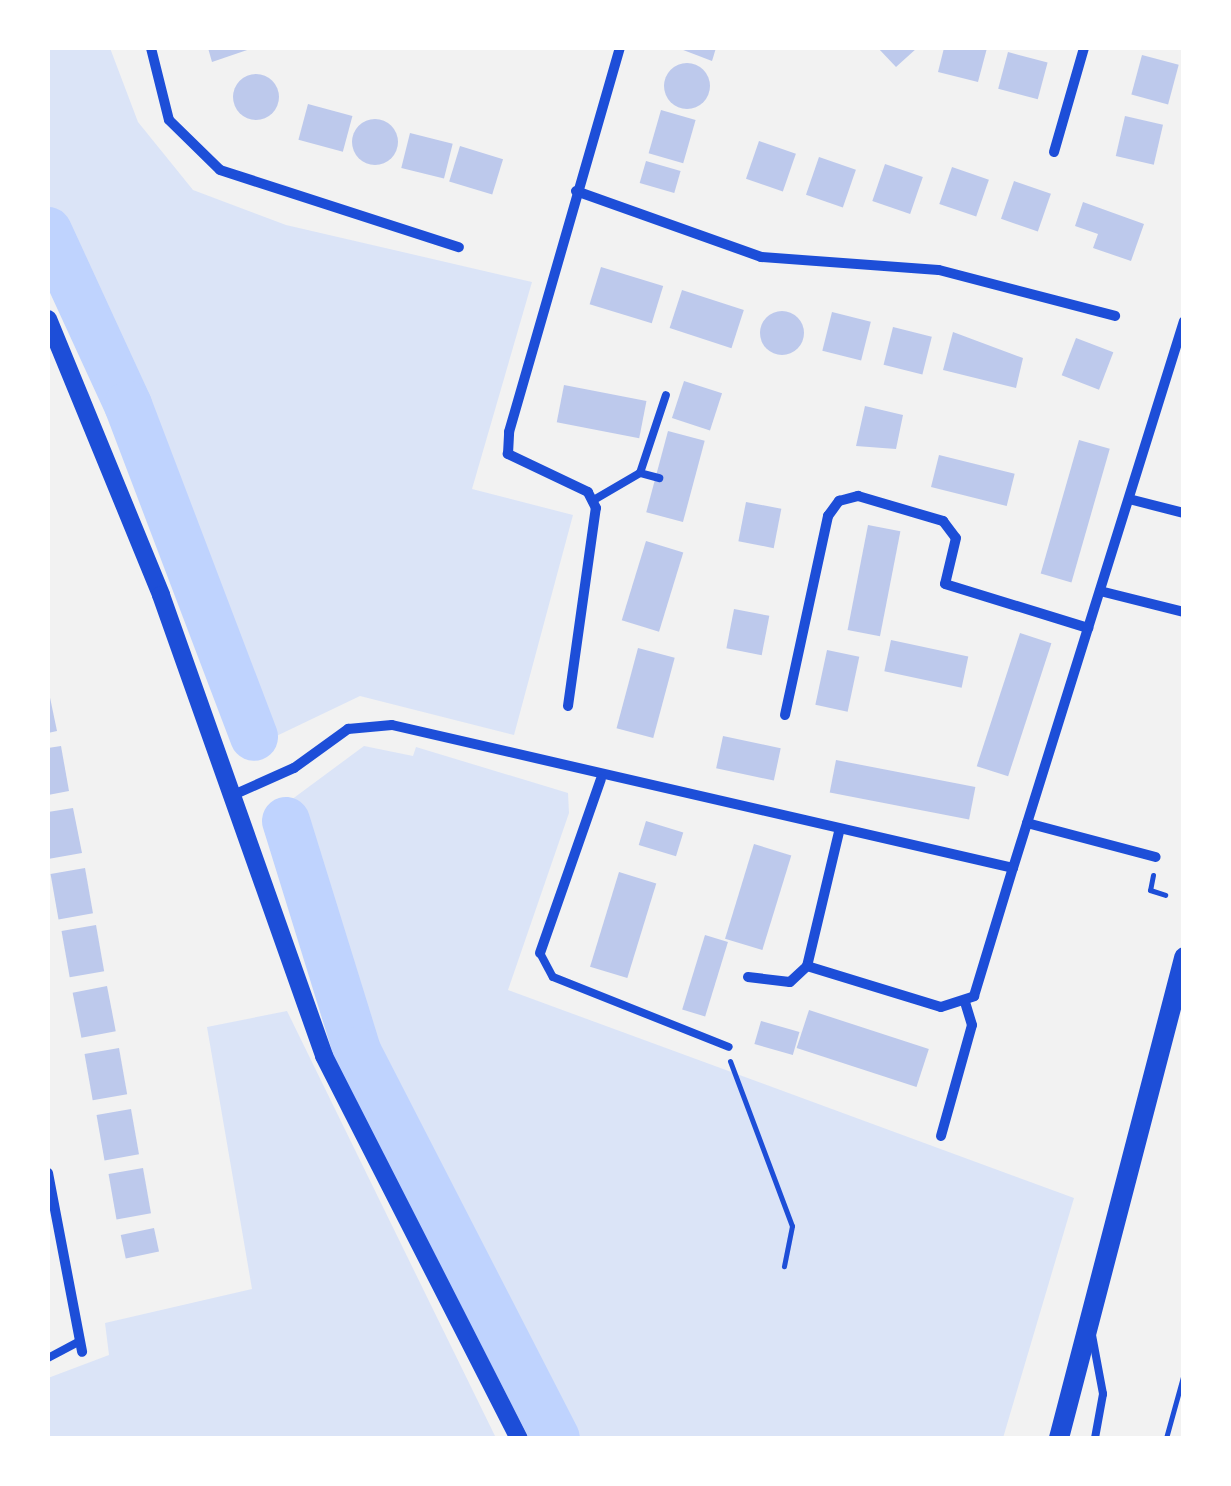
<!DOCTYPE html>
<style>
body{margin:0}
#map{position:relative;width:1231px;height:1486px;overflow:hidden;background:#f2f2f2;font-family:Bitter,serif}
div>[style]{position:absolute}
.green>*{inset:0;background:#dbe4f7}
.river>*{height:48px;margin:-24px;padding:0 24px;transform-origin:24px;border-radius:24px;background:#bfd3fe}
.building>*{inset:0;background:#bdc9ec;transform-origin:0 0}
.round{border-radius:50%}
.path>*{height:5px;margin:-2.5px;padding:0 2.5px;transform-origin:2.5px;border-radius:2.5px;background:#1d4ed8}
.service>*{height:8px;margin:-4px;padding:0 4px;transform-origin:4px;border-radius:4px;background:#1d4ed8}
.minor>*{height:10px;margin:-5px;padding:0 5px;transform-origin:5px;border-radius:5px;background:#1d4ed8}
.tertiary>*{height:18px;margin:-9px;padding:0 9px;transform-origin:9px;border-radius:9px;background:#1d4ed8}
.secondary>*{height:20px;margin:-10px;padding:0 10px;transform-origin:10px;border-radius:10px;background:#1d4ed8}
span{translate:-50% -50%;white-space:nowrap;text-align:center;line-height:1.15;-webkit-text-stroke:9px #fff;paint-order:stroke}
.frame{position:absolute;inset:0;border:50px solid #fff;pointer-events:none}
</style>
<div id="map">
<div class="green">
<div style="clip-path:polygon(48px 48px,110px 48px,138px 122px,193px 190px,286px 225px,532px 282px,472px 489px,573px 515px,514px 735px,360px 696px,266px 741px,102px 320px,48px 209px)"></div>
<div style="clip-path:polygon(364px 746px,413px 756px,416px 747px,568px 793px,569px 813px,508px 990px,1074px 1198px,1003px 1438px,569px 1438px,534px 1389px,339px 989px,291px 800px)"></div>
<div style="clip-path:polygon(287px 1011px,496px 1438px,48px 1438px,48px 1378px,109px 1355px,105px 1323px,252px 1289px,207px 1027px)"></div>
</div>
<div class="river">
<div style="left:48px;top:231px;width:192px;rotate:65.3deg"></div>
<div style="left:128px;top:405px;width:355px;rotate:69.2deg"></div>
<div style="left:286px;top:821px;width:241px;rotate:72.8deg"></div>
<div style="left:357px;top:1051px;width:435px;rotate:62.8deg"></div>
</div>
<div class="building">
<div style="clip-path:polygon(208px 48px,253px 48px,212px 62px)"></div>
<div style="clip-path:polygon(678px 48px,716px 48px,712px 61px)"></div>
<div style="clip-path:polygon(878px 48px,917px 48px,896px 67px)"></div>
<div style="clip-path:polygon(944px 48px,987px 48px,978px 82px,938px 72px)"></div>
<div style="left:1008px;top:52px;width:41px;height:38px;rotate:15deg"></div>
<div style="left:1142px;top:55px;width:38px;height:41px;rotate:15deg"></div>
<div class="round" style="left:664px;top:63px;width:46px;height:46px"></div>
<div class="round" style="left:233px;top:74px;width:46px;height:46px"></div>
<div style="left:308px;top:104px;width:46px;height:37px;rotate:15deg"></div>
<div style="left:661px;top:110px;width:36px;height:45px;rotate:16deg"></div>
<div style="left:1125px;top:116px;width:39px;height:41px;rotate:13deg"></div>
<div class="round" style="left:352px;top:119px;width:46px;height:46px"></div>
<div style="left:410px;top:133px;width:44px;height:36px;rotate:14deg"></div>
<div style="left:759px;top:141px;width:39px;height:40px;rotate:19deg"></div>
<div style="left:460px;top:146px;width:45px;height:37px;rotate:17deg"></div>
<div style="left:819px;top:157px;width:39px;height:40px;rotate:19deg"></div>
<div style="left:646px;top:161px;width:36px;height:23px;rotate:16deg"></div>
<div style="left:885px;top:164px;width:40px;height:39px;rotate:19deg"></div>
<div style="left:952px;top:167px;width:39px;height:39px;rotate:19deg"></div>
<div style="left:1014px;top:181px;width:39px;height:40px;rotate:19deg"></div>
<div style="clip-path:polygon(1083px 202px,1144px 224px,1131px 261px,1093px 248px,1098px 234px,1075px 226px)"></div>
<div style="left:601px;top:267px;width:65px;height:39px;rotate:17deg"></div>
<div style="left:682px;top:290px;width:65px;height:40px;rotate:18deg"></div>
<div class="round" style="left:760px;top:311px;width:44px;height:44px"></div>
<div style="left:832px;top:312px;width:40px;height:40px;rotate:14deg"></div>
<div style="left:893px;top:327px;width:40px;height:39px;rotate:14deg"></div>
<div style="clip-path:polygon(953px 332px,1023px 358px,1016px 388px,943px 370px)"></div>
<div style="left:1076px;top:338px;width:40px;height:40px;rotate:21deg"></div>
<div style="left:684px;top:381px;width:40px;height:39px;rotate:18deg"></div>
<div style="left:564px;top:385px;width:84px;height:38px;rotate:11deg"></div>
<div style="clip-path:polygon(865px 406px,903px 415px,896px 449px,856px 446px)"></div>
<div style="left:668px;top:431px;width:38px;height:84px;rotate:15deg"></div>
<div style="left:1079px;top:440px;width:32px;height:139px;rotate:16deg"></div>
<div style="left:939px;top:455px;width:78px;height:33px;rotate:14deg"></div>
<div style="left:746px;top:502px;width:36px;height:40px;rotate:11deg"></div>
<div style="left:868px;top:525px;width:33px;height:107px;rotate:11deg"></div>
<div style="left:646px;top:541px;width:39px;height:83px;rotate:17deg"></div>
<div style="left:734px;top:609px;width:36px;height:40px;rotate:11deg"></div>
<div style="left:1020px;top:633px;width:33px;height:140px;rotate:18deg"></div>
<div style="left:891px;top:640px;width:79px;height:32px;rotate:12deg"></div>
<div style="left:638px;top:648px;width:38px;height:83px;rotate:15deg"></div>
<div style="left:827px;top:650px;width:33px;height:56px;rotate:12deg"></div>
<div style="clip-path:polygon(48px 688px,57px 731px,48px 733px)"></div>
<div style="left:723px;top:736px;width:59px;height:33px;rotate:12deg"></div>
<div style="clip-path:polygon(61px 746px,69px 791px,48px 795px,48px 748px)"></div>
<div style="left:836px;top:760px;width:142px;height:33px;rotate:11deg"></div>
<div style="clip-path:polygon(73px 808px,82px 853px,48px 859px,48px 812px)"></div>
<div style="left:646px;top:821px;width:39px;height:25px;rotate:17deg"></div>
<div style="left:754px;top:844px;width:39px;height:99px;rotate:17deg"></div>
<div style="left:85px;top:868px;width:46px;height:35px;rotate:80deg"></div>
<div style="left:619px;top:872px;width:39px;height:99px;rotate:17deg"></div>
<div style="left:96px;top:925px;width:47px;height:35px;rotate:80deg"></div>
<div style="left:705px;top:935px;width:24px;height:78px;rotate:17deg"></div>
<div style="left:107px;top:986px;width:46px;height:35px;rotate:79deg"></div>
<div style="left:809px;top:1010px;width:126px;height:40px;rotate:18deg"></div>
<div style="left:761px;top:1021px;width:40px;height:24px;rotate:16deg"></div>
<div style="left:119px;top:1048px;width:47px;height:35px;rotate:80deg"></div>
<div style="left:131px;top:1109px;width:46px;height:35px;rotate:80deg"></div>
<div style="left:143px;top:1168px;width:46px;height:35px;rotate:80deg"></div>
<div style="left:154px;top:1228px;width:24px;height:34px;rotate:78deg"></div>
</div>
<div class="path">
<div style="left:1153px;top:875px;width:15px;rotate:101deg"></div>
<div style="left:1150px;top:890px;width:16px;rotate:18deg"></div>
<div style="left:730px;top:1061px;width:176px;rotate:69.4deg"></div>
<div style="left:792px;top:1226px;width:41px;rotate:101.3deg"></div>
<div style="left:1166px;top:1438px;width:67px;rotate:-74.5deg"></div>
</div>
<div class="service">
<div style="left:640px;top:473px;width:82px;rotate:-71.6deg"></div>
<div style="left:592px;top:501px;width:56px;rotate:-30.3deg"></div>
<div style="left:640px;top:473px;width:20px;rotate:15deg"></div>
<div style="left:540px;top:953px;width:27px;rotate:62deg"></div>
<div style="left:553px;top:977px;width:189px;rotate:21.7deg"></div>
<div style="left:1092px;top:1335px;width:60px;rotate:79.4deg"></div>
<div style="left:1103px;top:1394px;width:45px;rotate:100.3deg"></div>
<div style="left:48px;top:1358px;width:36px;rotate:-28deg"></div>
</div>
<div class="minor">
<div style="left:151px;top:48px;width:74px;rotate:76deg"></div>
<div style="left:169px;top:120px;width:71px;rotate:44.4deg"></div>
<div style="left:220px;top:170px;width:251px;rotate:17.9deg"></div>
<div style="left:1054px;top:152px;width:108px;rotate:-73.9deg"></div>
<div style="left:576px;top:191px;width:196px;rotate:19.6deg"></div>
<div style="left:761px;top:257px;width:178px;rotate:4.2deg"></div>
<div style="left:939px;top:270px;width:182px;rotate:14.6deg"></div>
<div style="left:1129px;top:499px;width:57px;rotate:14.3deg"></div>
<div style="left:1100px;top:591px;width:87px;rotate:14deg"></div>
<div style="left:568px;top:706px;width:200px;rotate:-82deg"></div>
<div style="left:596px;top:508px;width:18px;rotate:-117deg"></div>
<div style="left:588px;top:492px;width:89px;rotate:-154.6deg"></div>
<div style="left:508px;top:454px;width:22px;rotate:-87deg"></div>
<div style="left:509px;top:432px;width:400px;rotate:-73.9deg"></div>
<div style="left:785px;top:715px;width:204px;rotate:-77.8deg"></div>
<div style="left:828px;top:516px;width:19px;rotate:-54deg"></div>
<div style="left:839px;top:501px;width:20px;rotate:-15deg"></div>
<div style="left:858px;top:496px;width:89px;rotate:16.4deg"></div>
<div style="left:943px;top:521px;width:21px;rotate:53deg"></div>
<div style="left:956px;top:538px;width:47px;rotate:103.4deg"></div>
<div style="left:945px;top:584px;width:150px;rotate:17.1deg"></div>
<div style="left:231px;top:796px;width:69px;rotate:-24deg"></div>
<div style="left:294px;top:768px;width:67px;rotate:-35.8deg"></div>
<div style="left:348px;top:729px;width:44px;rotate:-5.2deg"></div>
<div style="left:392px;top:725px;width:637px;rotate:12.97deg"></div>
<div style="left:1013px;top:868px;width:573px;rotate:-72.64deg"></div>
<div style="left:1027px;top:823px;width:133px;rotate:14.8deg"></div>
<div style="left:839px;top:832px;width:138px;rotate:103.4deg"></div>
<div style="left:807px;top:966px;width:140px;rotate:17deg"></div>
<div style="left:941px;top:1007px;width:35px;rotate:-18deg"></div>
<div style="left:974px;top:996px;width:134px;rotate:-73.1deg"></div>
<div style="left:540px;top:953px;width:184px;rotate:-70.7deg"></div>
<div style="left:748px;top:977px;width:42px;rotate:6.8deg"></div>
<div style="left:790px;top:982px;width:23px;rotate:-43deg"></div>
<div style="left:941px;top:1136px;width:115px;rotate:-74.4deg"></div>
<div style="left:972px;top:1025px;width:24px;rotate:-107deg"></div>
<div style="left:48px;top:1173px;width:182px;rotate:79.2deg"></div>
</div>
<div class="tertiary">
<div style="left:48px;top:319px;width:298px;rotate:67.7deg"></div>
<div style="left:161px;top:595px;width:489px;rotate:70.5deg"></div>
<div style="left:324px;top:1056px;width:429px;rotate:63deg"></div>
</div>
<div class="secondary">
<div style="left:1059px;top:1438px;width:497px;rotate:-75.4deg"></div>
</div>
<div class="frame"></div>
</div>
